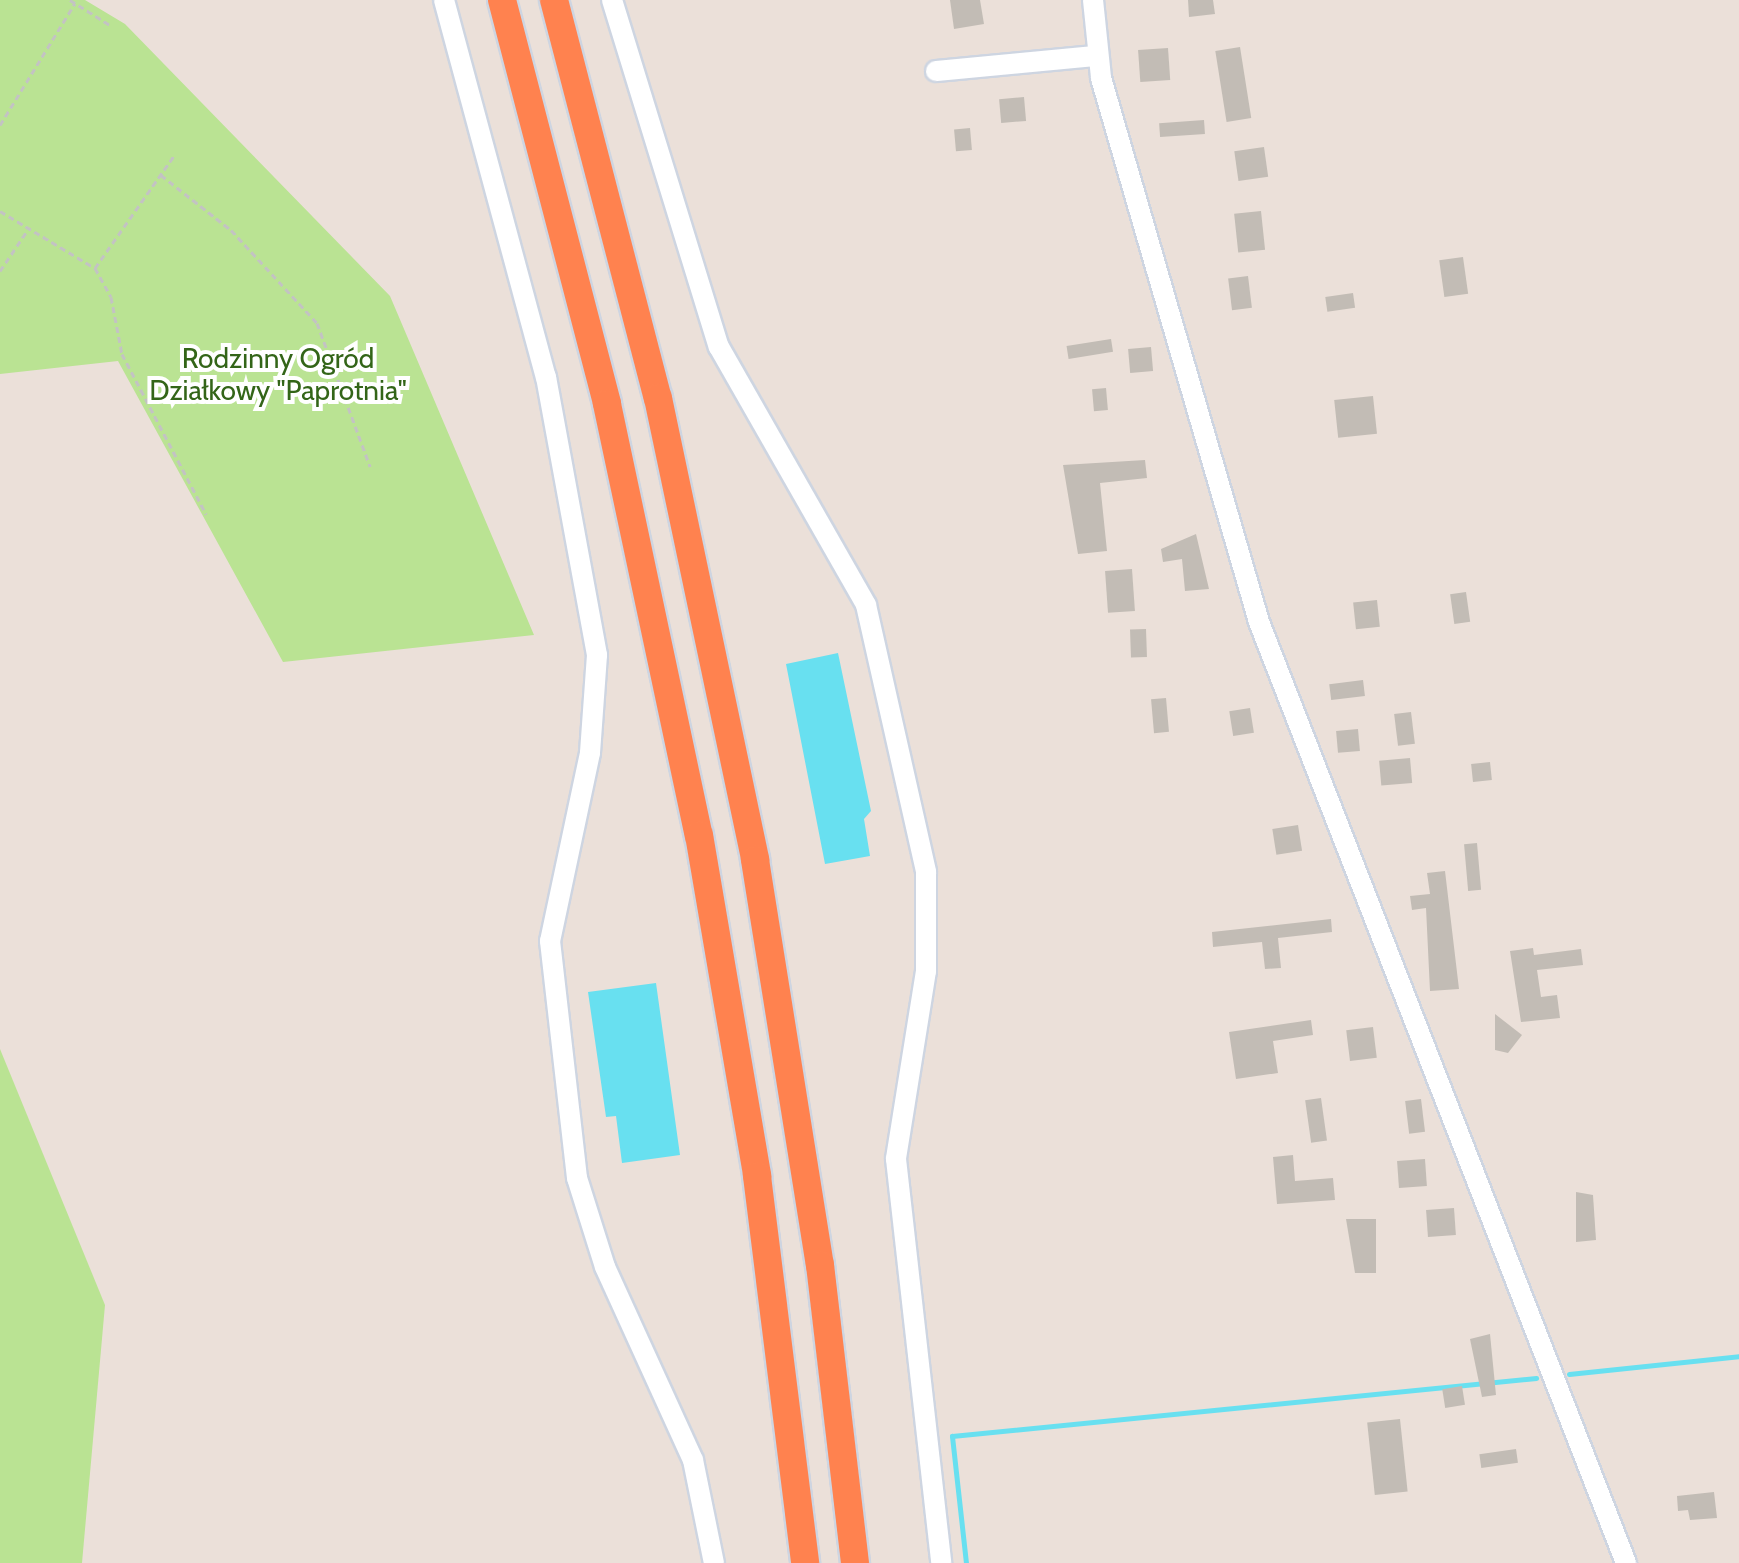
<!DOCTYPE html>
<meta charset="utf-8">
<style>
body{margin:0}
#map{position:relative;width:1739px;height:1563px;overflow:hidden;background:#ebe0d9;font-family:Cabin,sans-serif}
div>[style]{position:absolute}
.green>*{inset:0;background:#bae393}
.water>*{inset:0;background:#68e0f0}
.stream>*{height:5px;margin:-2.5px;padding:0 2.5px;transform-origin:2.5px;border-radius:2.5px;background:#68e0f0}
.building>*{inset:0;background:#c2bcb5;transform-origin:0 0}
.path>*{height:3px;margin-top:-1.5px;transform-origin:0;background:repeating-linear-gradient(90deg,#c3c3c3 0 6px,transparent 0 10px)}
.roads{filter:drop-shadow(2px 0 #ced5e1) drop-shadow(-2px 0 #ced5e1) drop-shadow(0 2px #ced5e1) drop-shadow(0 -2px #ced5e1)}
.minor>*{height:20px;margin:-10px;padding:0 10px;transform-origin:10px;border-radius:10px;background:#fff}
.highway>*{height:28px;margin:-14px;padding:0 14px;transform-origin:14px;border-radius:14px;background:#ff824f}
span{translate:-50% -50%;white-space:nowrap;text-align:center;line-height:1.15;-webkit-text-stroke:8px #fff;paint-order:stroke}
.park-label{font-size:28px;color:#336518}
</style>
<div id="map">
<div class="green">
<div style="clip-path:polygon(0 0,85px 0,125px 24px,390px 296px,534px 635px,283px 662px,118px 361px,0 374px)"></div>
<div style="clip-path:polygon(0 1049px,105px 1305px,82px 1563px,0 1563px)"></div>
</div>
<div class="water">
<div style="clip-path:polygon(838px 653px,871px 811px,864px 819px,870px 856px,825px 864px,786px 664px)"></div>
<div style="clip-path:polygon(656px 983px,680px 1155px,622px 1163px,616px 1116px,606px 1117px,588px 992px)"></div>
</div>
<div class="stream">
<div style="left:1569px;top:1374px;width:171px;rotate:-6deg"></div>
<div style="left:966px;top:1563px;width:128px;rotate:-96.3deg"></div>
<div style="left:952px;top:1436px;width:587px;rotate:-5.67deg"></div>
</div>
<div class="building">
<div style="clip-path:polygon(950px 0,980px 0,984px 24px,954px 29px)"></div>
<div style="clip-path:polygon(1188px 0,1213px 0,1215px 14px,1189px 17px)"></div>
<div style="left:1240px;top:47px;width:72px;height:25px;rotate:81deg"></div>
<div style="left:1168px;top:48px;width:32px;height:30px;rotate:86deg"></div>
<div style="left:1024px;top:97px;width:24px;height:25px;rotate:85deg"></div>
<div style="left:1204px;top:120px;width:14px;height:45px;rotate:86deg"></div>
<div style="left:970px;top:128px;width:22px;height:16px;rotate:85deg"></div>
<div style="left:1264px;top:147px;width:30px;height:30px;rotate:82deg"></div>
<div style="left:1261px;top:211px;width:39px;height:27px;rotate:84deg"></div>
<div style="left:1463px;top:257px;width:37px;height:24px;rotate:82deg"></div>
<div style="left:1248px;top:276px;width:32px;height:20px;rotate:83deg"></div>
<div style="left:1353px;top:293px;width:15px;height:28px;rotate:82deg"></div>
<div style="left:1111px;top:339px;width:13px;height:45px;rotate:81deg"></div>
<div style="left:1151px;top:347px;width:24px;height:23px;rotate:85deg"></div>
<div style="left:1106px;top:388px;width:22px;height:14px;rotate:85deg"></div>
<div style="left:1373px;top:396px;width:38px;height:39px;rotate:84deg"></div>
<div style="clip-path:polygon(1145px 460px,1147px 478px,1100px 483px,1107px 551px,1078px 554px,1063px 465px)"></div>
<div style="clip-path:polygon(1196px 534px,1209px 589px,1185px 591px,1182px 559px,1163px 562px,1161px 549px)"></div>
<div style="left:1132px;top:569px;width:42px;height:27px;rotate:86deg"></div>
<div style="left:1466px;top:592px;width:30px;height:16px;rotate:82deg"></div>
<div style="left:1377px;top:600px;width:27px;height:24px;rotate:84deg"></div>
<div style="left:1146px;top:629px;width:28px;height:16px;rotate:88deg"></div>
<div style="left:1363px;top:680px;width:16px;height:34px;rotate:83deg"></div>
<div style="left:1166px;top:698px;width:34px;height:15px;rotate:85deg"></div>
<div style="left:1250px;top:708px;width:25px;height:21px;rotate:81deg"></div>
<div style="left:1411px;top:712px;width:32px;height:17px;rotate:83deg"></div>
<div style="left:1358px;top:729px;width:22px;height:22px;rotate:85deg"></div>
<div style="left:1410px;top:758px;width:25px;height:31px;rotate:85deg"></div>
<div style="left:1490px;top:762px;width:18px;height:19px;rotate:84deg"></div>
<div style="left:1298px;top:825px;width:26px;height:26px;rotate:81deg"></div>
<div style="left:1477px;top:843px;width:47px;height:13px;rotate:85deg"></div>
<div style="clip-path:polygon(1445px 871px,1459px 989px,1430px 991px,1426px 908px,1412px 910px,1410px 896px,1430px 894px,1427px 873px)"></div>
<div style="clip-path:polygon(1331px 919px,1332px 932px,1278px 938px,1281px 968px,1265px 969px,1262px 942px,1213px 947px,1212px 932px)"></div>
<div style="clip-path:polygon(1533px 948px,1534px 955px,1581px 949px,1583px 965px,1537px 970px,1541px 997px,1557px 995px,1560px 1018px,1521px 1022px,1510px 951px)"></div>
<div style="clip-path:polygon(1495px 1014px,1522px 1035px,1508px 1053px,1495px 1050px)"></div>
<div style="clip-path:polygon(1311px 1020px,1313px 1035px,1273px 1041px,1278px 1073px,1236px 1079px,1229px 1032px)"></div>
<div style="left:1373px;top:1027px;width:31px;height:27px;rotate:83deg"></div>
<div style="left:1321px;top:1098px;width:43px;height:16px;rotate:82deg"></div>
<div style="left:1421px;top:1099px;width:33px;height:16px;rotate:83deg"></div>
<div style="clip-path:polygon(1293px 1155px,1295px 1181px,1333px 1178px,1335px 1200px,1277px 1204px,1273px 1157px)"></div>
<div style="left:1425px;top:1159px;width:27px;height:28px;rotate:86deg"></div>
<div style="clip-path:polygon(1576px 1192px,1593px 1195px,1596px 1240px,1576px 1242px)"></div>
<div style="left:1454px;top:1208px;width:27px;height:28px;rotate:86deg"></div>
<div style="clip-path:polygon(1346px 1219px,1376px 1219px,1376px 1273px,1355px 1273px)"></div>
<div style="clip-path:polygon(1490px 1334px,1496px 1395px,1482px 1397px,1470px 1339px)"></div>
<div style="left:1462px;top:1386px;width:19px;height:20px;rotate:81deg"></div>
<div style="left:1400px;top:1419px;width:73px;height:33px;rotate:84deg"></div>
<div style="left:1516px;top:1449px;width:14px;height:37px;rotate:82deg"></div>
<div style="clip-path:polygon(1714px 1492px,1717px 1518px,1690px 1520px,1688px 1510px,1678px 1511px,1677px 1496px)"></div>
</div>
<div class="path">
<div style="left:70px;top:0;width:47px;rotate:32deg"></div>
<div style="left:0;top:125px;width:143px;rotate:-58.4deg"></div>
<div style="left:161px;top:175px;width:89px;rotate:38.2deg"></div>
<div style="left:231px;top:230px;width:127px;rotate:47.2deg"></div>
<div style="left:317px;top:323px;width:153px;rotate:69.7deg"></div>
<div style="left:0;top:211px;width:111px;rotate:31deg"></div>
<div style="left:95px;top:268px;width:33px;rotate:61deg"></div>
<div style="left:111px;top:297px;width:58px;rotate:79.1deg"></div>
<div style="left:122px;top:354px;width:181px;rotate:62.3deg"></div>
<div style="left:95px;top:268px;width:139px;rotate:-54.9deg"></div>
<div style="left:0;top:271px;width:52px;rotate:-56deg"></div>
</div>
<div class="roads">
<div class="minor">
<div style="left:444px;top:0;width:391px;rotate:74.9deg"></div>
<div style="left:546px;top:377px;width:283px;rotate:79.6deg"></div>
<div style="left:597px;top:655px;width:98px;rotate:94.1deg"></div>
<div style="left:590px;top:753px;width:192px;rotate:102deg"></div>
<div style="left:550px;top:941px;width:239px;rotate:83.5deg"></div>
<div style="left:577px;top:1178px;width:93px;rotate:72.5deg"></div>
<div style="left:605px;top:1267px;width:212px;rotate:65.5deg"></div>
<div style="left:693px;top:1460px;width:105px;rotate:78.5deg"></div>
<div style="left:612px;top:0;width:363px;rotate:72.9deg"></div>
<div style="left:719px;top:347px;width:297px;rotate:60.3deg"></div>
<div style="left:866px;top:605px;width:274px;rotate:77.3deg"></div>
<div style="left:926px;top:872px;width:99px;rotate:90deg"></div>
<div style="left:926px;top:971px;width:190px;rotate:99.1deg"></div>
<div style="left:896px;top:1159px;width:406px;rotate:83.6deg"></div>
<div style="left:1093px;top:0;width:78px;rotate:84.1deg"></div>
<div style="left:1101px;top:78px;width:566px;rotate:73.8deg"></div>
<div style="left:1259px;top:622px;width:1010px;rotate:68.69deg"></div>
<div style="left:936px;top:71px;width:160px;rotate:-5.4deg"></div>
</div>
<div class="highway">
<div style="left:502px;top:0;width:417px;rotate:75.4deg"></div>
<div style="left:607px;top:404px;width:441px;rotate:78deg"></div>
<div style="left:699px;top:835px;width:346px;rotate:80.3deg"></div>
<div style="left:757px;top:1176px;width:390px;rotate:82.9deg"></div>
<div style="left:554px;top:0;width:411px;rotate:75.4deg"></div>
<div style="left:658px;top:398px;width:472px;rotate:78.1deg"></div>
<div style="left:755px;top:860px;width:410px;rotate:80.9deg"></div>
<div style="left:820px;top:1265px;width:300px;rotate:83.3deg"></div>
</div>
</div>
<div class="park-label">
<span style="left:278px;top:374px">Rodzinny Ogród<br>Działkowy "Paprotnia"</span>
</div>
</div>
